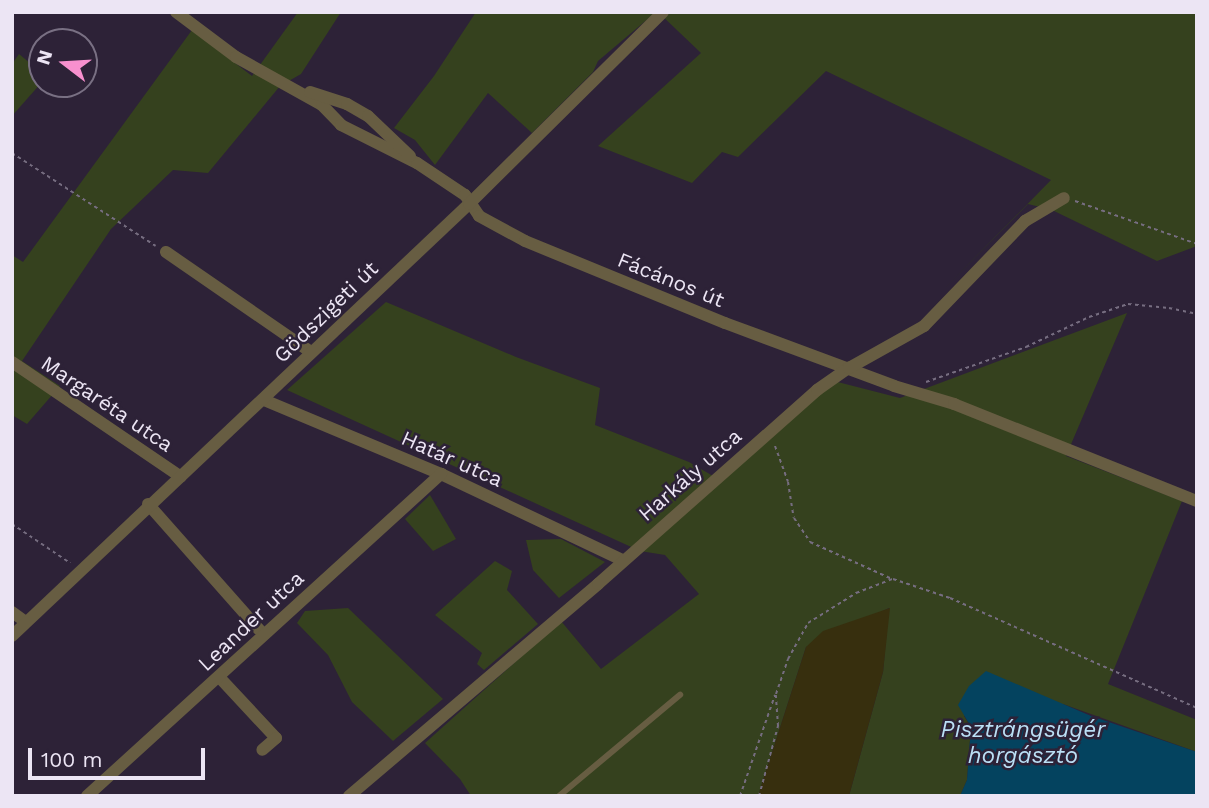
<!DOCTYPE html>
<meta charset="utf-8">
<style>
body{margin:0}
#map{position:relative;width:1209px;height:808px;overflow:hidden;background:#2d2237;font-family:"Work Sans",sans-serif}
div>[style]{position:absolute}
.green>*{inset:0;background:#35411e}
.sand>*{inset:0;background:#372f0e}
.water>*{inset:0;background:#04435f}
.path>*{height:2px;margin-top:-1px;transform-origin:0;background:repeating-linear-gradient(90deg,#766d80 0 3.5px,transparent 0 7px)}
.service>*{height:6px;margin:-3px;padding:0 3px;transform-origin:3px;border-radius:3px;background:#675d42}
.minor>*{height:12px;margin:-6px;padding:0 6px;transform-origin:6px;border-radius:6px;background:#675d42}
span{translate:-50% -50%;white-space:nowrap;text-align:center;line-height:1.15;-webkit-text-stroke:5px #2d2237;paint-order:stroke}
.street-label{font-size:21px;color:#ece5f4}
.water-label{font-size:23px;color:#badff5;font-style:italic}
.frame{position:absolute;inset:0;border:14px solid #ece5f4;pointer-events:none}
.north{position:absolute;left:28px;top:28px;width:70px;height:70px;box-sizing:border-box;background:#2d2237;border:2px solid #797083;border-radius:50%;rotate:287deg;font-size:19px;font-weight:700;line-height:28px;text-align:center;color:#ece5f4}
.north::after{content:'';display:block;margin:auto;width:24px;height:32px;background:#f790ce;clip-path:polygon(50% 0,100% 100%,50% 72%,0 100%)}
.scale{position:absolute;left:28px;top:748px;width:177px;height:32px;box-sizing:border-box;border:4px solid #ece5f4;border-top:0;padding-left:9px;font-size:21px;line-height:24px;white-space:nowrap;color:#ece5f4;-webkit-text-stroke:5px #2d2237;paint-order:stroke}
</style>
<div id="map">
<div class="green">
<div style="clip-path:polygon(298px 12px,341px 12px,301px 74px,280px 86px,208px 173px,173px 170px,111px 229px,22px 361px,60px 386px,27px 424px,12px 415px,12px 255px,23px 262px,192px 30px,252px 76px)"></div>
<div style="clip-path:polygon(476px 12px,656px 12px,598px 61px,593px 72px,532px 133px,488px 93px,435px 165px,415px 140px,394px 128px,434px 76px)"></div>
<div style="clip-path:polygon(658px 12px,1197px 12px,1197px 246px,1157px 261px,1052px 210px,1028px 204px,940px 293px,1051px 180px,826px 71px,738px 157px,722px 152px,692px 183px,598px 146px,701px 53px)"></div>
<div style="clip-path:polygon(19px 54px,42px 73px,42px 82px,12px 116px,12px 64px)"></div>
<div style="clip-path:polygon(386px 302px,516px 357px,600px 388px,595px 425px,689px 462px,713px 476px,826px 379px,900px 398px,1127px 313px,1066px 456px,1182px 501px,1108px 684px,1197px 720px,1197px 752px,1063px 704px,964px 716px,971px 727px,967px 780px,960px 796px,849px 796px,883px 672px,889px 608px,806px 647px,758px 796px,471px 796px,460px 779px,425px 743px,561px 621px,601px 669px,699px 594px,665px 555px,640px 551px,287px 390px)"></div>
<div style="clip-path:polygon(430px 495px,456px 539px,433px 551px,405px 519px)"></div>
<div style="clip-path:polygon(561px 539px,605px 562px,559px 598px,533px 570px,526px 540px)"></div>
<div style="clip-path:polygon(495px 561px,512px 571px,507px 590px,538px 624px,484px 670px,477px 664px,482px 653px,435px 615px)"></div>
<div style="clip-path:polygon(348px 608px,443px 699px,393px 741px,352px 702px,328px 655px,297px 623px,305px 611px)"></div>
</div>
<div class="sand">
<div style="clip-path:polygon(890px 608px,883px 672px,849px 796px,758px 796px,806px 647px,823px 631px)"></div>
</div>
<div class="water">
<div style="clip-path:polygon(986px 671px,1091px 716px,1197px 752px,1197px 796px,960px 796px,967px 780px,971px 727px,958px 705px,969px 686px)"></div>
</div>
<div class="path">
<div style="left:12px;top:153px;width:171px;rotate:32.9deg"></div>
<div style="left:1075px;top:201px;width:129px;rotate:19.4deg"></div>
<div style="left:926px;top:382px;width:106px;rotate:-19.3deg"></div>
<div style="left:1026px;top:347px;width:70px;rotate:-25.5deg"></div>
<div style="left:1089px;top:317px;width:41px;rotate:-18.4deg"></div>
<div style="left:1128px;top:304px;width:41px;rotate:5.6deg"></div>
<div style="left:1169px;top:308px;width:29px;rotate:12deg"></div>
<div style="left:775px;top:446px;width:38px;rotate:70deg"></div>
<div style="left:788px;top:482px;width:36px;rotate:81deg"></div>
<div style="left:794px;top:518px;width:29px;rotate:56deg"></div>
<div style="left:810px;top:542px;width:90px;rotate:24.3deg"></div>
<div style="left:12px;top:524px;width:70px;rotate:33.9deg"></div>
<div style="left:740px;top:796px;width:107px;rotate:-70.9deg"></div>
<div style="left:759px;top:796px;width:73px;rotate:-74.8deg"></div>
<div style="left:778px;top:726px;width:32px;rotate:-94deg"></div>
<div style="left:776px;top:694px;width:37px;rotate:-71deg"></div>
<div style="left:788px;top:659px;width:41px;rotate:-60.9deg"></div>
<div style="left:808px;top:623px;width:57px;rotate:-32deg"></div>
<div style="left:856px;top:593px;width:40px;rotate:-21deg"></div>
<div style="left:893px;top:579px;width:60px;rotate:18.4deg"></div>
<div style="left:950px;top:598px;width:270px;rotate:24deg"></div>
</div>
<div class="service">
<div style="left:559px;top:796px;width:158px;rotate:-39.9deg"></div>
</div>
<div class="minor">
<div style="left:176px;top:12px;width:75px;rotate:36.9deg"></div>
<div style="left:236px;top:57px;width:98px;rotate:29.2deg"></div>
<div style="left:322px;top:105px;width:28px;rotate:46deg"></div>
<div style="left:341px;top:125px;width:85px;rotate:26.6deg"></div>
<div style="left:417px;top:163px;width:58px;rotate:33.7deg"></div>
<div style="left:465px;top:195px;width:25px;rotate:56deg"></div>
<div style="left:479px;top:216px;width:52px;rotate:28.5deg"></div>
<div style="left:525px;top:241px;width:216px;rotate:22.3deg"></div>
<div style="left:725px;top:323px;width:180px;rotate:20.4deg"></div>
<div style="left:894px;top:386px;width:63px;rotate:16.7deg"></div>
<div style="left:954px;top:404px;width:262px;rotate:21.8deg"></div>
<div style="left:310px;top:92px;width:39px;rotate:18deg"></div>
<div style="left:347px;top:104px;width:24px;rotate:30deg"></div>
<div style="left:368px;top:116px;width:58px;rotate:43.6deg"></div>
<div style="left:166px;top:252px;width:176px;rotate:34.6deg"></div>
<div style="left:12px;top:362px;width:204px;rotate:34.2deg"></div>
<div style="left:264px;top:400px;width:192px;rotate:22.7deg"></div>
<div style="left:441px;top:474px;width:200px;rotate:25.4deg"></div>
<div style="left:148px;top:504px;width:174px;rotate:48.5deg"></div>
<div style="left:12px;top:612px;width:17px;rotate:36deg"></div>
<div style="left:12px;top:636px;width:629px;rotate:-43.39deg"></div>
<div style="left:469px;top:204px;width:273px;rotate:-44.7deg"></div>
<div style="left:220px;top:678px;width:82px;rotate:47deg"></div>
<div style="left:276px;top:738px;width:18px;rotate:139deg"></div>
<div style="left:87px;top:796px;width:479px;rotate:-42.3deg"></div>
<div style="left:349px;top:796px;width:327px;rotate:-40.4deg"></div>
<div style="left:598px;top:584px;width:293px;rotate:-41.5deg"></div>
<div style="left:817px;top:390px;width:39px;rotate:-35deg"></div>
<div style="left:849px;top:368px;width:86px;rotate:-29.2deg"></div>
<div style="left:924px;top:326px;width:146px;rotate:-46.1deg"></div>
<div style="left:1025px;top:221px;width:45px;rotate:-30.5deg"></div>
</div>
<div class="street-label">
<span style="left:671px;top:280px;rotate:22deg">Fácános út</span>
<span style="left:326px;top:312px;rotate:-44deg">Gödszigeti út</span>
<span style="left:107px;top:404px;rotate:34deg">Margaréta utca</span>
<span style="left:452px;top:459px;rotate:24deg">Határ utca</span>
<span style="left:690px;top:475px;rotate:-41deg">Harkály utca</span>
<span style="left:251px;top:621px;rotate:-43deg">Leander utca</span>
</div>
<div class="water-label">
<span style="left:1023px;top:743px">Pisztrángsügér<br>horgásztó</span>
</div>
<div class="frame"></div>
<div class="north">N</div>
<div class="scale">100 m</div>
</div>
